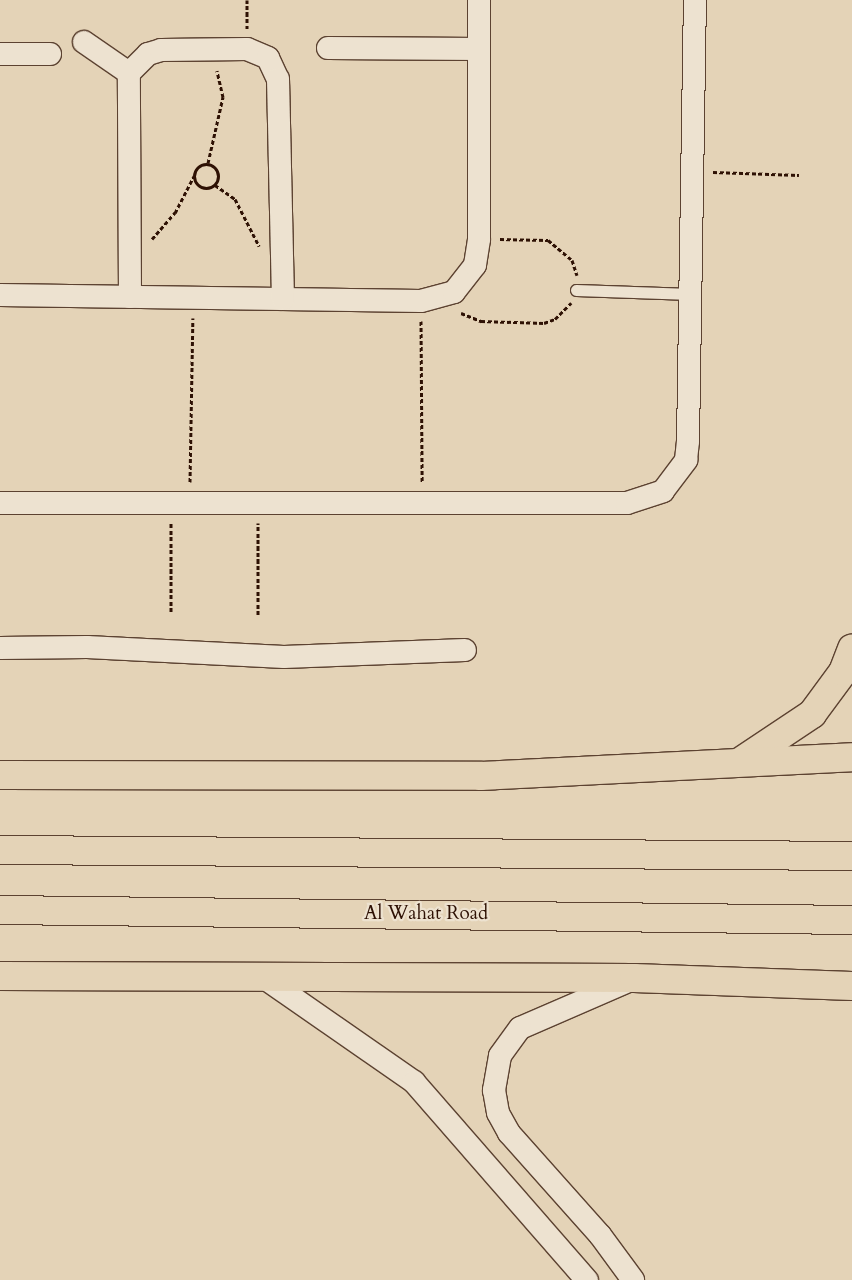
<!DOCTYPE html>
<style>
body{margin:0}
#map{position:relative;width:852px;height:1280px;overflow:hidden;background:#e4d3b7;font-family:Cardo,serif}
div>[style]{position:absolute}
.path>*{height:3px;margin-top:-1.5px;transform-origin:0;background:repeating-linear-gradient(90deg,#2e1104 0 4px,transparent 0 6.5px)}
.path>.ring{margin:-1.5px;padding:0;box-sizing:content-box;background:none;border:3px solid #2e1104;border-radius:50%}
.roads{filter:drop-shadow(1px 0 #5c4231) drop-shadow(-1px 0 #5c4231) drop-shadow(0 1px #5c4231) drop-shadow(0 -1px #5c4231)}
.service>*{height:11px;margin:-5.5px;padding:0 5.5px;transform-origin:5.5px;border-radius:5.5px;background:#ede2d0}
.minor>*{height:22px;margin:-11px;padding:0 11px;transform-origin:11px;border-radius:11px;background:#ede2d0}
.primary>*{height:28px;margin:-14px;padding:0 14px;transform-origin:14px;border-radius:14px;background:#e4d3b7}
.trunk>*{height:28px;margin:-14px;padding:0 14px;transform-origin:14px;border-radius:14px;background:#e4d3b7}
span{translate:-50% -50%;white-space:nowrap;text-align:center;line-height:1.15;-webkit-text-stroke:4.5px #ede2d0;paint-order:stroke}
.street-label{font-size:19px;color:#2e1104}
</style>
<div id="map">
<div class="path">
<div style="left:247px;top:29px;width:29px;rotate:-90deg"></div>
<div style="left:208px;top:163px;width:68px;rotate:-77.2deg"></div>
<div style="left:223px;top:97px;width:27px;rotate:-103deg"></div>
<div class="ring" style="left:194px;top:164px;width:21px;height:21px"></div>
<div style="left:713px;top:172px;width:86px;rotate:2deg"></div>
<div style="left:215px;top:185px;width:24px;rotate:35deg"></div>
<div style="left:235px;top:199px;width:53px;rotate:62.9deg"></div>
<div style="left:152px;top:239px;width:35px;rotate:-49deg"></div>
<div style="left:175px;top:213px;width:42px;rotate:-62.8deg"></div>
<div style="left:500px;top:239px;width:48px;rotate:1.2deg"></div>
<div style="left:548px;top:240px;width:31px;rotate:40deg"></div>
<div style="left:572px;top:260px;width:16px;rotate:72deg"></div>
<div style="left:461px;top:313px;width:22px;rotate:22deg"></div>
<div style="left:481px;top:321px;width:63px;rotate:1.8deg"></div>
<div style="left:544px;top:323px;width:12px;rotate:-20deg"></div>
<div style="left:555px;top:319px;width:23px;rotate:-45deg"></div>
<div style="left:421px;top:321px;width:161px;rotate:89.6deg"></div>
<div style="left:190px;top:482px;width:164px;rotate:-89deg"></div>
<div style="left:171px;top:612px;width:89px;rotate:-90deg"></div>
<div style="left:258px;top:615px;width:92px;rotate:-90deg"></div>
</div>
<div class="roads">
<div class="service">
<div style="left:576px;top:290px;width:115px;rotate:2deg"></div>
</div>
<div class="minor">
<div style="left:84px;top:42px;width:55px;rotate:34.6deg"></div>
<div style="left:328px;top:48px;width:151px;rotate:0.4deg"></div>
<div style="left:0;top:54px;width:50px"></div>
<div style="left:0;top:295px;width:421px;rotate:0.8deg"></div>
<div style="left:421px;top:301px;width:34px;rotate:-15deg"></div>
<div style="left:454px;top:292px;width:34px;rotate:-52deg"></div>
<div style="left:475px;top:265px;width:26px;rotate:-81deg"></div>
<div style="left:479px;top:239px;width:239px;rotate:-90deg"></div>
<div style="left:130px;top:297px;width:224px;rotate:-90.3deg"></div>
<div style="left:129px;top:73px;width:27px;rotate:-45deg"></div>
<div style="left:148px;top:54px;width:14px;rotate:-17deg"></div>
<div style="left:161px;top:50px;width:86px;rotate:-0.7deg"></div>
<div style="left:247px;top:49px;width:23px;rotate:23deg"></div>
<div style="left:268px;top:58px;width:23px;rotate:65deg"></div>
<div style="left:278px;top:79px;width:220px;rotate:88.7deg"></div>
<div style="left:0;top:503px;width:627px"></div>
<div style="left:627px;top:503px;width:38px;rotate:-18deg"></div>
<div style="left:663px;top:491px;width:39px;rotate:-53deg"></div>
<div style="left:686px;top:460px;width:19px;rotate:-84deg"></div>
<div style="left:688px;top:441px;width:441px;rotate:-89.1deg"></div>
<div style="left:0;top:648px;width:87px;rotate:-0.7deg"></div>
<div style="left:87px;top:647px;width:197px;rotate:2.9deg"></div>
<div style="left:284px;top:657px;width:181px;rotate:-2.2deg"></div>
<div style="left:263px;top:977px;width:184px;rotate:34.8deg"></div>
<div style="left:414px;top:1082px;width:263px;rotate:48.9deg"></div>
<div style="left:631px;top:980px;width:121px;rotate:156.6deg"></div>
<div style="left:520px;top:1028px;width:34px;rotate:126deg"></div>
<div style="left:500px;top:1056px;width:35px;rotate:100deg"></div>
<div style="left:494px;top:1090px;width:23px;rotate:80deg"></div>
<div style="left:498px;top:1113px;width:23px;rotate:61deg"></div>
<div style="left:509px;top:1133px;width:137px;rotate:48.3deg"></div>
<div style="left:600px;top:1235px;width:56px;rotate:53.7deg"></div>
</div>
<div class="primary">
<div style="left:740px;top:762px;width:87px;rotate:-33.7deg"></div>
<div style="left:812px;top:714px;width:52px;rotate:-53.6deg"></div>
<div style="left:843px;top:672px;width:25px;rotate:-69deg"></div>
<div style="left:0;top:775px;width:481px;rotate:0.1deg"></div>
<div style="left:481px;top:776px;width:371px;rotate:-2.9deg"></div>
<div style="left:0;top:976px;width:634px;rotate:0.18deg"></div>
<div style="left:634px;top:978px;width:218px;rotate:2.1deg"></div>
</div>
<div class="trunk">
<div style="left:0;top:850px;width:852px;rotate:0.4deg"></div>
<div style="left:0;top:910px;width:852px;rotate:0.67deg"></div>
</div>
</div>
<div class="street-label">
<span style="left:426px;top:914px">Al Wahat Road</span>
</div>
</div>
